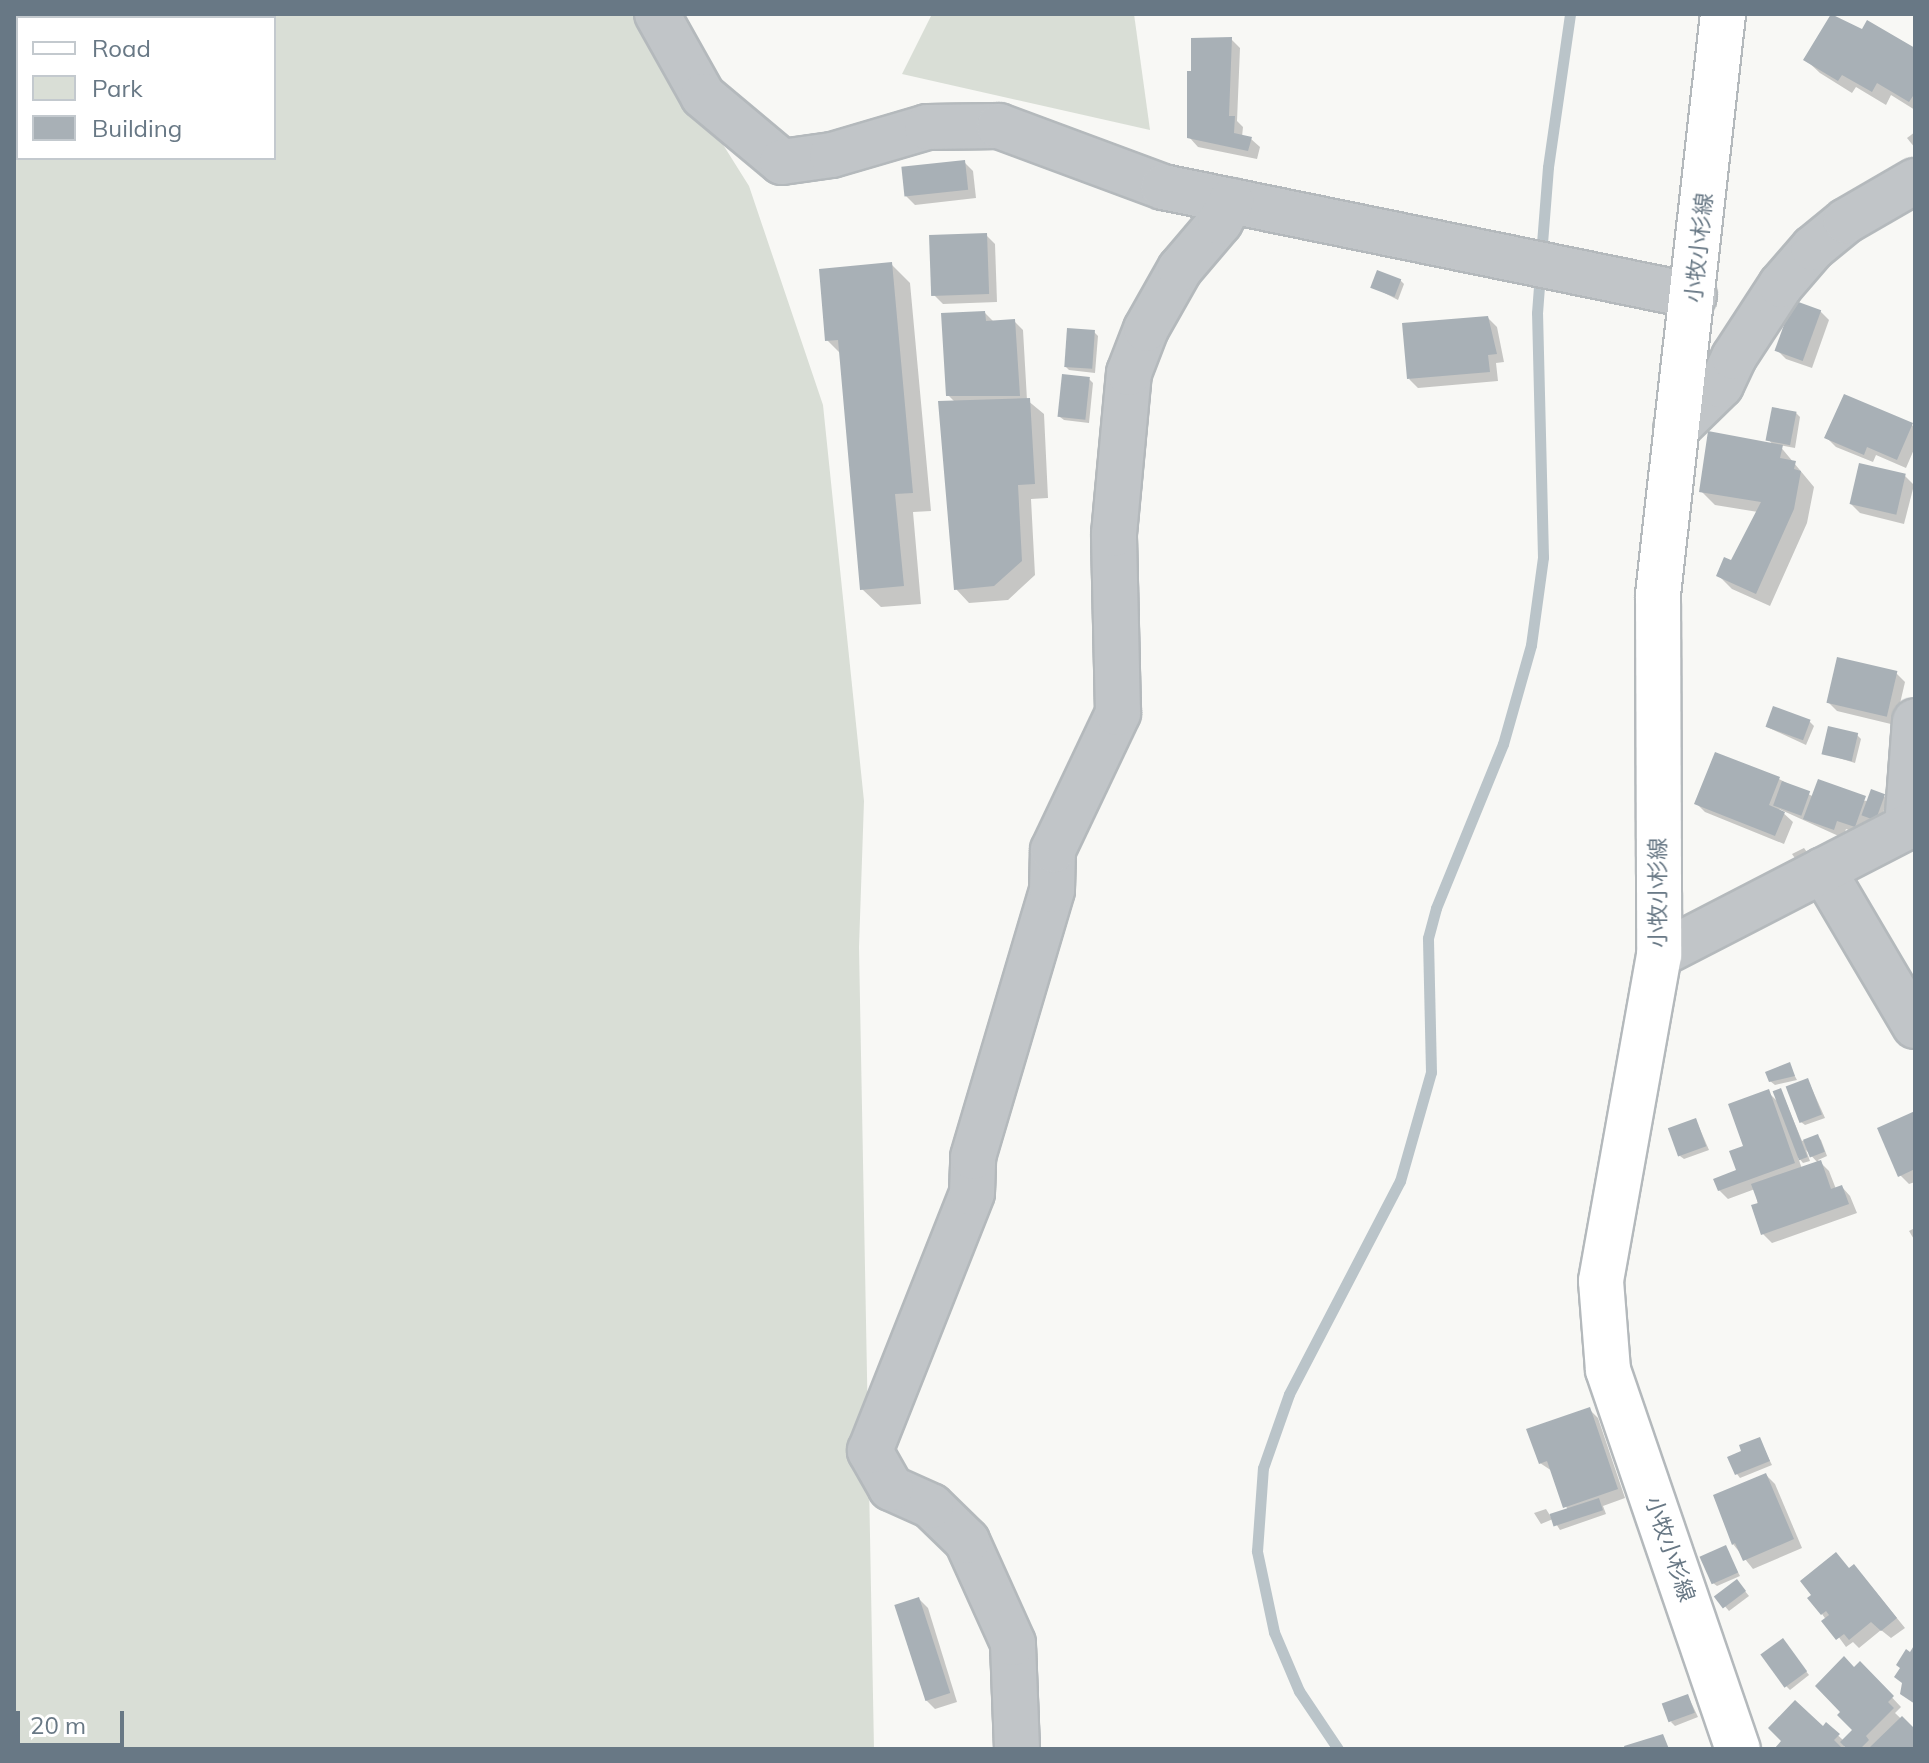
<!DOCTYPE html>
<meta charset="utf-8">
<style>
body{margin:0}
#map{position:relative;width:1929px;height:1763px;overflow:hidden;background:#f8f8f5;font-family:Mulish,"Noto Sans JP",sans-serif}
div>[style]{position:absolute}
.green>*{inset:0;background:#d9ded6}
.shadow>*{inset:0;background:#0003}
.stream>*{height:11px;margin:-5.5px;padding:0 5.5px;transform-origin:5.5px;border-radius:5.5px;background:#bac4c9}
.building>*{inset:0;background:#a8b0b6;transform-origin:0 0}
.roads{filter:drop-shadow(2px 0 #b4b9bc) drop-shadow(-2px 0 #b4b9bc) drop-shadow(0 2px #b4b9bc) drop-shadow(0 -2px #b4b9bc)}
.minor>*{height:44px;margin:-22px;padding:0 22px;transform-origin:22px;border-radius:22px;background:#c1c5c8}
.major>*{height:44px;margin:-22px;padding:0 22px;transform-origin:22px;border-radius:22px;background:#fff}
span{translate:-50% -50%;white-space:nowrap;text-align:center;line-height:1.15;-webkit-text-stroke:8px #fff;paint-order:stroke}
.street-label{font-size:22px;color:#687885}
.frame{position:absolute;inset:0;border:16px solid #687885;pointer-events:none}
.legend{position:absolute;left:16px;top:16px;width:260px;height:144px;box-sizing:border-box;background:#fff;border:2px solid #c3c9ce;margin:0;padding:10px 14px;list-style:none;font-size:24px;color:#687885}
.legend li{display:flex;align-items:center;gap:16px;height:40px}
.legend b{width:40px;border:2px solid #c3c9ce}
.scale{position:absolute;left:16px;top:1711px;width:108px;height:36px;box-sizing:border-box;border:4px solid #687885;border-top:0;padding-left:10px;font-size:24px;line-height:28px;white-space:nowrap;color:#687885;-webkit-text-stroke:6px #fff;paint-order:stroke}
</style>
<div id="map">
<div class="green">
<div style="clip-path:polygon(evenodd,14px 14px,641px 14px,749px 186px,823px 405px,864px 801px,859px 947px,874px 1749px,14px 1749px,14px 14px,18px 18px,274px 18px,274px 158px,18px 158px,18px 18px)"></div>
<div style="clip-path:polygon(932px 14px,1134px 14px,1150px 130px,902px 74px)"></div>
</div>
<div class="shadow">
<div style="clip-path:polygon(1862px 32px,1915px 51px,1915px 110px,1891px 95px,1886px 105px,1856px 87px,1852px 93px,1820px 73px,1806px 60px)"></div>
<div style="clip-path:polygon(1231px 39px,1240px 48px,1237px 121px,1243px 127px,1242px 137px,1251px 139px,1260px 147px,1257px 159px,1198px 147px,1189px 137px)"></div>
<div style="clip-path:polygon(1915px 132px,1915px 148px,1907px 138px)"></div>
<div style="clip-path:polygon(964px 162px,973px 171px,976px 198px,915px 205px,906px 196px)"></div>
<div style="clip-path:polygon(986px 235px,995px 244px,997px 302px,943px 304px,934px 295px)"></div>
<div style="clip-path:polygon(891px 264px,910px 283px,931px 511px,913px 512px,921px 604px,881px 607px,862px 589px,841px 354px,827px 340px)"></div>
<div style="clip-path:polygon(1400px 280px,1404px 284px,1398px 300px,1373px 287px)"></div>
<div style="clip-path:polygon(1820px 311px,1829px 320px,1812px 368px,1786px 359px,1777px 350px)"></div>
<div style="clip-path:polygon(985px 313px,995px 323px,1014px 321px,1023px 330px,1027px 400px,1044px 414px,1048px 498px,1031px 499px,1035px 575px,1008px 600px,969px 603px,956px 589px,955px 402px,948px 395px)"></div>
<div style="clip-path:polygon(1488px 318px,1497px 327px,1504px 362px,1496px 363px,1498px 381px,1418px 388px,1409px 379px)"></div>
<div style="clip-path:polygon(1094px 332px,1098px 336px,1095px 373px,1069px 370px,1065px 366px)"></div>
<div style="clip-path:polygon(1089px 379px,1093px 383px,1089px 423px,1064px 420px,1060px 417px)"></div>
<div style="clip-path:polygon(1796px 413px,1800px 417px,1795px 448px,1779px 445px,1814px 487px,1807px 523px,1770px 606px,1732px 589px,1718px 575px,1732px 563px,1758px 512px,1715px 505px,1701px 491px,1774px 446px,1768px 439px)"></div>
<div style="clip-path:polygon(1912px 425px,1915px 428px,1915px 447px,1906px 468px,1876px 455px,1873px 462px,1836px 447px,1827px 438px)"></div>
<div style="clip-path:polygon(1905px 476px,1914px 485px,1904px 524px,1860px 513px,1851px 504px)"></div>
<div style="clip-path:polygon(1896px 673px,1905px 682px,1895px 725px,1837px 711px,1828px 702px)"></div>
<div style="clip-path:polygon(1810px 722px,1814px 726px,1806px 745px,1767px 727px)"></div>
<div style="clip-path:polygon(1857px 735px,1861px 739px,1855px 763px,1823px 753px)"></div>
<div style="clip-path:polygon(1779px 779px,1814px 797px,1868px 801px,1884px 796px,1888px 800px,1879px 823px,1869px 819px,1864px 835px,1846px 829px,1843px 838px,1779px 809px,1793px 822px,1784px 844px,1705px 812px,1696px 803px)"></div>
<div style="clip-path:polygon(1804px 848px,1812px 859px,1797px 861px,1792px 854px)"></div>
<div style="clip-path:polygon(1789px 1065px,1797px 1080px,1775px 1085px,1770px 1081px)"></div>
<div style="clip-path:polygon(1808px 1080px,1825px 1118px,1805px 1125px,1801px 1122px)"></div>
<div style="clip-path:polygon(evenodd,1781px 1090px,1802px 1141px,1817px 1136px,1821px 1140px,1827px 1156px,1818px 1160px,1829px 1171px,1836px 1189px,1842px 1187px,1850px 1196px,1857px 1213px,1772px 1243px,1763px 1234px,1755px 1189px,1728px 1199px,1719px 1190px,1739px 1172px,1768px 1092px,1778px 1102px,1781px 1090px,1806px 1150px,1818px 1163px,1802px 1169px,1798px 1157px,1803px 1163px,1810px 1161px,1806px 1150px)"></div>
<div style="clip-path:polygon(1915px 1114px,1915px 1182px,1909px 1184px,1900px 1175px)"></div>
<div style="clip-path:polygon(1696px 1120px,1709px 1150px,1684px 1159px,1680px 1156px)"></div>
<div style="clip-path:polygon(1915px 1228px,1915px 1241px,1909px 1231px)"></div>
<div style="clip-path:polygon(1589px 1409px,1598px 1418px,1625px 1498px,1603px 1506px,1606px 1514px,1560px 1530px,1553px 1519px,1541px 1524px,1534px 1513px,1546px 1509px,1551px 1517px,1568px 1511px,1552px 1471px,1540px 1463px)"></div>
<div style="clip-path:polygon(1759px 1439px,1772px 1465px,1740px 1478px,1737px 1474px,1744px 1452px)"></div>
<div style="clip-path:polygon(1766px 1475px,1775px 1484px,1802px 1548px,1753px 1569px,1733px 1544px)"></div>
<div style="clip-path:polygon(1725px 1547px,1740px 1576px,1717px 1586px,1713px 1583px)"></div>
<div style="clip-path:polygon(1849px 1570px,1862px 1575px,1905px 1628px,1891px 1638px,1881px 1630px,1859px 1648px,1853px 1642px,1846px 1647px,1822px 1614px)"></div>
<div style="clip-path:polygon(1740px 1585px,1749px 1596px,1729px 1611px,1717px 1597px)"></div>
<div style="clip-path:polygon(919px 1599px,928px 1608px,957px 1702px,935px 1709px,926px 1700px)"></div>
<div style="clip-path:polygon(1786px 1645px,1809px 1675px,1790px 1690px,1786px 1686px)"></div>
<div style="clip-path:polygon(1854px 1669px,1869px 1673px,1901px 1707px,1895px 1713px,1915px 1732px,1915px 1749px,1850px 1749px,1846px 1745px,1842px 1749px,1777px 1749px,1827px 1725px,1844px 1741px,1855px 1730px)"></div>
<div style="clip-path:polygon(1688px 1696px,1698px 1717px,1675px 1726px,1671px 1722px)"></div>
</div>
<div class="stream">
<div style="left:1541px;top:256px;width:89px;rotate:-85.5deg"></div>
<div style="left:1548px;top:167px;width:155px;rotate:-81.8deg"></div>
<div style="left:1338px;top:1749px;width:70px;rotate:-123.9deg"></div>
<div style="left:1299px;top:1691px;width:64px;rotate:-113deg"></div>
<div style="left:1274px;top:1632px;width:83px;rotate:-101.9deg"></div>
<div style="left:1257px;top:1551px;width:83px;rotate:-85.9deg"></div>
<div style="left:1263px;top:1468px;width:78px;rotate:-70.6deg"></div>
<div style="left:1289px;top:1394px;width:240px;rotate:-62.5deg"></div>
<div style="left:1400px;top:1181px;width:113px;rotate:-74.1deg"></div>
<div style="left:1431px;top:1072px;width:134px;rotate:-91.3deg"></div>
<div style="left:1428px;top:938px;width:31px;rotate:-75deg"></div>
<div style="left:1436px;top:908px;width:177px;rotate:-67.8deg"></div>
<div style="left:1503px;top:744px;width:103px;rotate:-74.2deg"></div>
<div style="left:1531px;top:645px;width:89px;rotate:-82.2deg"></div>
<div style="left:1543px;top:557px;width:244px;rotate:-91.4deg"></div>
<div style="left:1537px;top:313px;width:40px;rotate:-85.7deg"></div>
</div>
<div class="building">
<div style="clip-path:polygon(1831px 14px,1862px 29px,1867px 20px,1915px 48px,1915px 93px,1909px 102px,1877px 83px,1872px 92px,1842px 75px,1838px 81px,1803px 60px)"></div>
<div style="clip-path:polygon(1232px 37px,1229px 116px,1235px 116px,1234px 133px,1252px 137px,1248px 151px,1187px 138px,1187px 71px,1191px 71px,1191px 38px)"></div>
<div style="left:965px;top:160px;width:30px;height:64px;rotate:84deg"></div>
<div style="left:987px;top:233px;width:61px;height:58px;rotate:88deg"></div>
<div style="clip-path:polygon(892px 262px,913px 493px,895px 494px,904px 586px,860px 590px,838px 340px,825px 341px,819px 269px)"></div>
<div style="left:1377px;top:270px;width:26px;height:19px;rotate:21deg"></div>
<div style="left:1793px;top:300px;width:30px;height:54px;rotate:20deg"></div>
<div style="clip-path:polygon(985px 311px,986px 321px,1015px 319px,1020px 396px,946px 396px,941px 313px)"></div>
<div style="clip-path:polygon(1488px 316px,1497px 354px,1488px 355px,1490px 372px,1407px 379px,1402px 323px)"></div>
<div style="left:1067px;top:328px;width:28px;height:39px;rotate:4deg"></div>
<div style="left:1062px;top:374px;width:28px;height:43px;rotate:6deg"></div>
<div style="clip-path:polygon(1844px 394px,1913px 423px,1897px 460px,1867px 447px,1864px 455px,1824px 438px)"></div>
<div style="clip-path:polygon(1030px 398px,1035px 484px,1018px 485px,1022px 561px,994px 586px,954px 590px,938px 401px)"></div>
<div style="left:1772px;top:407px;width:25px;height:34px;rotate:11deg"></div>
<div style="clip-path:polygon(1708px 431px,1783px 445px,1780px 458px,1796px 461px,1794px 469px,1801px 471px,1794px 509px,1756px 594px,1716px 576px,1724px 557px,1731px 560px,1761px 502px,1699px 492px)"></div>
<div style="left:1859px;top:463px;width:48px;height:42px;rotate:13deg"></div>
<div style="left:1837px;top:657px;width:62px;height:47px;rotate:13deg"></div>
<div style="left:1773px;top:706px;width:40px;height:22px;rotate:20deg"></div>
<div style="left:1828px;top:726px;width:31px;height:29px;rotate:13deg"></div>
<div style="clip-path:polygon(1715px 752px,1780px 777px,1769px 805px,1785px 812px,1775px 836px,1694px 804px)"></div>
<div style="clip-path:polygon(1818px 779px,1866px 796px,1855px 827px,1837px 821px,1834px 830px,1803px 819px)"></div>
<div style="left:1782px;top:781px;width:30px;height:26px;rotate:20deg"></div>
<div style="left:1871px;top:789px;width:15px;height:28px;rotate:20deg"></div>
<div style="clip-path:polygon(1790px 1062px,1795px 1076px,1769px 1082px,1765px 1072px)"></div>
<div style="left:1808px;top:1078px;width:39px;height:24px;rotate:69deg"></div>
<div style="left:1781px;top:1088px;width:74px;height:9px;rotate:69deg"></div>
<div style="clip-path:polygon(1769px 1089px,1795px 1163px,1718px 1191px,1713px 1179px,1736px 1170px,1729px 1151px,1743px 1146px,1728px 1104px)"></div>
<div style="clip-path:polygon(1915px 1111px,1915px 1169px,1898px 1177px,1877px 1128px)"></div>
<div style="left:1696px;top:1118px;width:30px;height:30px;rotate:70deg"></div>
<div style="left:1818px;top:1134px;width:19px;height:16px;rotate:69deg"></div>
<div style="clip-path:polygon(1821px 1160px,1831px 1189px,1842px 1185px,1849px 1204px,1761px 1235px,1751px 1205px,1758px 1203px,1751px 1184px)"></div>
<div style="clip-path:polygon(1590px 1407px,1618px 1489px,1563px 1508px,1547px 1461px,1539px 1464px,1526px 1429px)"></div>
<div style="clip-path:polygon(1760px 1437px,1770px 1461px,1735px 1475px,1727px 1457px,1741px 1451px,1739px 1445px)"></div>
<div style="clip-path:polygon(1766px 1473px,1794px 1539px,1743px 1561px,1735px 1543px,1732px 1545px,1713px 1495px)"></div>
<div style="left:1599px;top:1498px;width:13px;height:52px;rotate:72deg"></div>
<div style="left:1726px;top:1545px;width:30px;height:29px;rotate:66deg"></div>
<div style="clip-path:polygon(1836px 1552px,1849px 1568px,1854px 1564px,1897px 1618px,1881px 1631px,1871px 1622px,1849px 1640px,1844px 1634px,1836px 1640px,1821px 1621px,1829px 1615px,1826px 1611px,1821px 1615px,1807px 1598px,1811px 1595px,1800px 1581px)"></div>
<div style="left:1737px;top:1579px;width:15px;height:29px;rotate:53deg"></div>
<div style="left:919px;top:1597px;width:101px;height:26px;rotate:72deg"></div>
<div style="left:1783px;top:1638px;width:41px;height:28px;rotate:54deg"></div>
<div style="clip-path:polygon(1915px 1644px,1915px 1704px,1900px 1694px,1902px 1683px,1894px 1677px,1900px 1668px,1896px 1665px,1906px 1649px,1910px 1652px)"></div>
<div style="clip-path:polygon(1844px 1656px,1854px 1667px,1860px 1661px,1894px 1696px,1888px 1702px,1894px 1708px,1866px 1736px,1869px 1740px,1860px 1749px,1847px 1749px,1840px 1742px,1852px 1730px,1837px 1715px,1840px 1712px,1815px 1686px)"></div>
<div style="left:1688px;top:1694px;width:20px;height:28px;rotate:70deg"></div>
<div style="clip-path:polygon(1795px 1700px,1823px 1726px,1826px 1722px,1840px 1734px,1834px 1740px,1843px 1749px,1774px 1749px,1781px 1741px,1768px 1728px)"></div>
<div style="clip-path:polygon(1902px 1716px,1915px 1729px,1915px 1749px,1868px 1749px)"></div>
<div style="clip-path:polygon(1663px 1734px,1669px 1749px,1625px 1749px,1624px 1746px)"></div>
</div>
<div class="roads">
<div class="minor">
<div style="left:657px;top:14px;width:94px;rotate:60.7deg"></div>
<div style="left:703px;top:96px;width:103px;rotate:39.9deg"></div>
<div style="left:782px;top:162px;width:50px;rotate:-8deg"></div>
<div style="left:832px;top:155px;width:99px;rotate:-16.4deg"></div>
<div style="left:927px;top:127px;width:72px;rotate:-0.8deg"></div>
<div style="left:999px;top:126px;width:175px;rotate:20.4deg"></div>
<div style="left:1163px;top:187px;width:542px;rotate:11.6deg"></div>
<div style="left:1676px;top:429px;width:63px;rotate:-44.4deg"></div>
<div style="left:1721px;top:385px;width:31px;rotate:-65deg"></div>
<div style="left:1734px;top:357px;width:86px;rotate:-56.9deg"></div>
<div style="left:1781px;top:285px;width:49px;rotate:-49.1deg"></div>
<div style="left:1813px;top:248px;width:43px;rotate:-39.3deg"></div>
<div style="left:1846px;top:221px;width:80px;rotate:-30.1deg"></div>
<div style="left:1907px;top:827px;width:106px;rotate:-85.7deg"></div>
<div style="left:1823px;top:870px;width:181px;rotate:59.5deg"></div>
<div style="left:1659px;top:955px;width:288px;rotate:-27.3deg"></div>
<div style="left:1017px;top:1749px;width:106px;rotate:-92.2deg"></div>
<div style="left:1013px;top:1643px;width:112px;rotate:-114.3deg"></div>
<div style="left:967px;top:1541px;width:50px;rotate:-135.8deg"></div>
<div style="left:931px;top:1506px;width:44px;rotate:-155.8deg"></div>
<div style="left:891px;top:1488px;width:43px;rotate:-119.6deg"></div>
<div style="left:870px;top:1451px;width:277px;rotate:-68.4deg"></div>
<div style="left:972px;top:1193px;width:36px;rotate:-88deg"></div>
<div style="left:973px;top:1157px;width:278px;rotate:-73.5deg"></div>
<div style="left:1052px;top:890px;width:40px;rotate:-88.6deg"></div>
<div style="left:1053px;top:850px;width:152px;rotate:-64.6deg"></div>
<div style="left:1118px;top:713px;width:179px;rotate:-91.3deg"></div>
<div style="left:1114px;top:534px;width:162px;rotate:-84.7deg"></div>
<div style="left:1129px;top:373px;width:47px;rotate:-68.9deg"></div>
<div style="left:1146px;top:329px;width:69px;rotate:-60.5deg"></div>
<div style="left:1180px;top:269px;width:62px;rotate:-49.6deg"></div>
<div style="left:1220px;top:222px;width:24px;rotate:-62deg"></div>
</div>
<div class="major">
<div style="left:1723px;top:14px;width:584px;rotate:96.39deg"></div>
<div style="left:1658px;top:594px;width:361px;rotate:89.8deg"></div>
<div style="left:1659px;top:955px;width:331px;rotate:100.1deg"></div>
<div style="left:1601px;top:1281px;width:89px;rotate:85.5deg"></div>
<div style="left:1608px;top:1370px;width:401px;rotate:71.1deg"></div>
</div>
</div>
<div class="street-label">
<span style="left:1699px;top:248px;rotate:-84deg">小牧小杉線</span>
<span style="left:1658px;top:893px;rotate:-90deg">小牧小杉線</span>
<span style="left:1670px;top:1549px;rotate:71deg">小牧小杉線</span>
</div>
<div class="frame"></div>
<ul class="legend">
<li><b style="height:10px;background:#fff"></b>Road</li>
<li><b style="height:22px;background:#d9ded6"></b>Park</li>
<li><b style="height:22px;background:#a8b0b6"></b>Building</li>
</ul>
<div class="scale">20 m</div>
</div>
